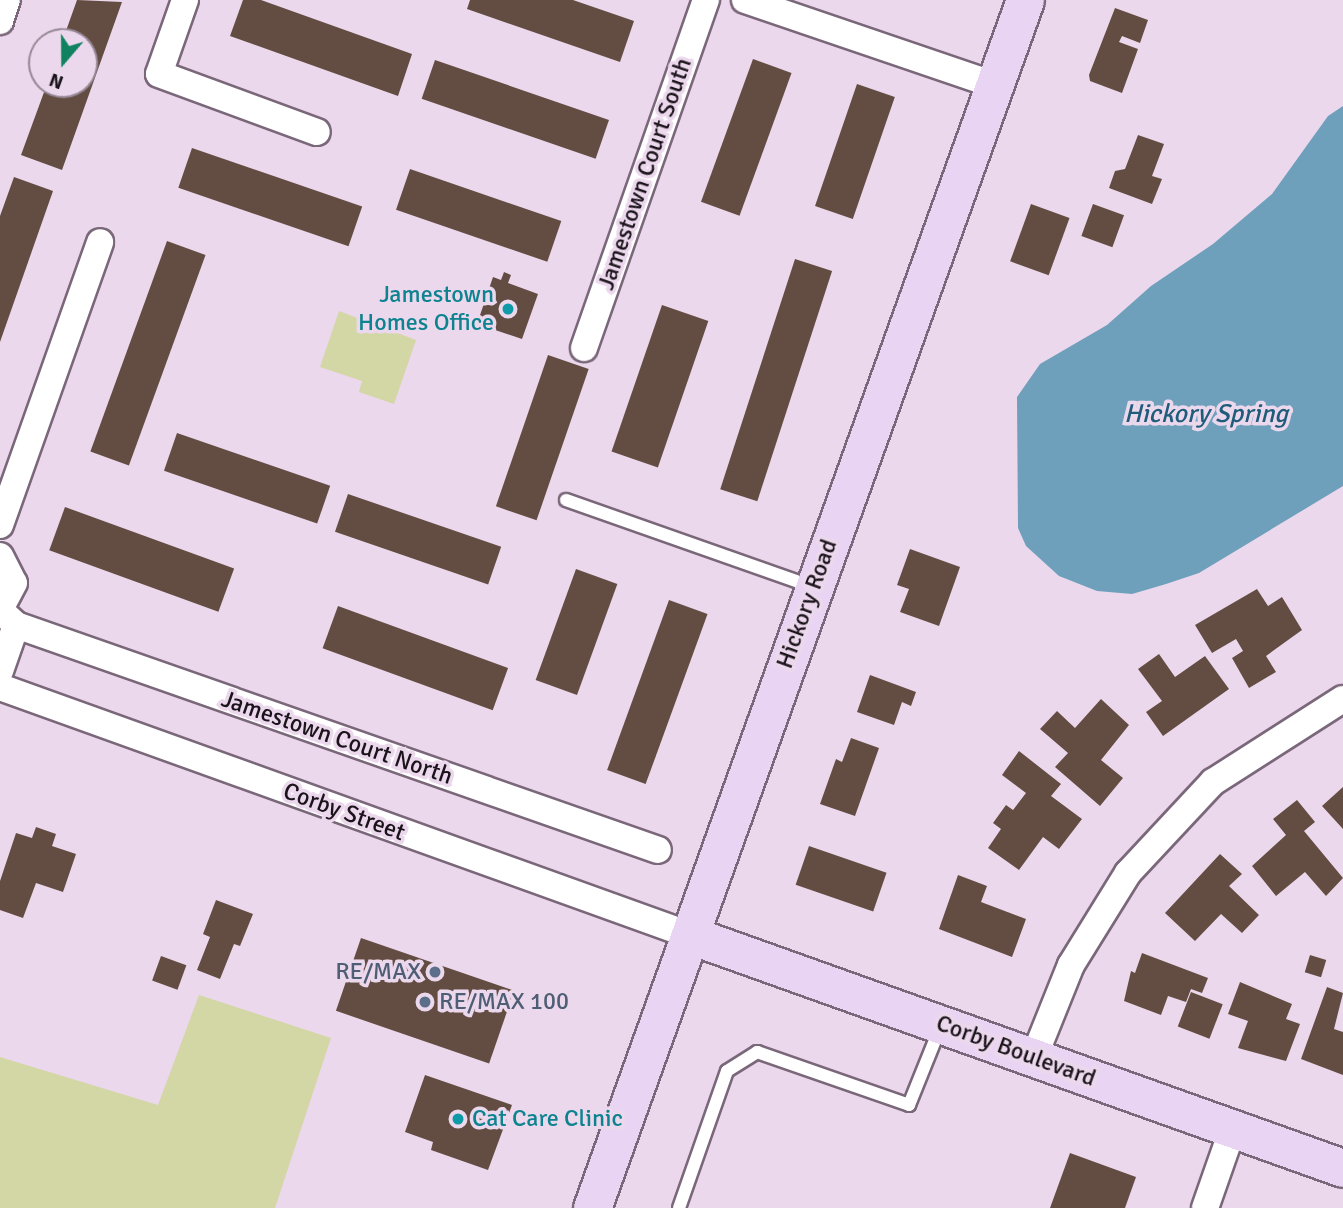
<!DOCTYPE html>
<style>
body{margin:0}
#map{position:relative;width:1343px;height:1208px;overflow:hidden;background:#ecd8ec;font-family:Signika,sans-serif}
div>[style]{position:absolute}
.green>*{inset:0;background:#d3d6a5}
.water>*{inset:0;background:#6ea0bc}
.building>*{inset:0;background:#634d43;transform-origin:0 0}
.roads{filter:drop-shadow(2px 0 #7a687a) drop-shadow(-2px 0 #7a687a) drop-shadow(0 2px #7a687a) drop-shadow(0 -2px #7a687a)}
.lane>*{height:12px;margin:-6px;padding:0 6px;transform-origin:6px;border-radius:6px;background:#fff}
.street>*{height:26px;margin:-13px;padding:0 13px;transform-origin:13px;border-radius:13px;background:#fff}
.secondary>*{height:37px;margin:-18.5px;padding:0 18.5px;transform-origin:18.5px;border-radius:18.5px;background:#e9d5f3}
.dots>*{width:19px;height:19px;translate:-50% -50%;box-sizing:border-box;border:4px solid #ecd8ec;border-radius:50%}
span{translate:-50% -50%;white-space:nowrap;text-align:center;line-height:1.15;-webkit-text-stroke:7px #ecd8ec;paint-order:stroke}
.street-label{font-size:24px;color:#1a131a}
.culture-label{font-size:24px;color:#0d838f}
.right{translate:-100% -50%;text-align:right}
.left{translate:0 -50%;text-align:left}
.service-label{font-size:24px;color:#4e5e75}
.water-label{font-size:26px;color:#1e5c79;font-style:italic}
.north{position:absolute;left:28px;top:28px;width:70px;height:70px;box-sizing:border-box;background:#ecd8ec;border:2px solid #988998;border-radius:50%;rotate:200deg;font-size:19px;font-weight:700;line-height:28px;text-align:center;color:#1a131a}
.north::after{content:'';display:block;margin:auto;width:24px;height:32px;background:#108260;clip-path:polygon(50% 0,100% 100%,50% 72%,0 100%)}
</style>
<div id="map">
<div class="green">
<div style="clip-path:polygon(339px 311px,416px 340px,394px 404px,359px 392px,362px 381px,320px 367px)"></div>
<div style="clip-path:polygon(199px 995px,331px 1038px,275px 1208px,0 1208px,0 1057px,158px 1105px)"></div>
</div>
<div class="water">
<div style="clip-path:polygon(1343px 106px,1343px 486px,1199px 573px,1166px 584px,1132px 594px,1097px 591px,1059px 576px,1026px 546px,1018px 528px,1017px 397px,1040px 364px,1107px 325px,1151px 286px,1213px 244px,1272px 194px,1328px 116px)"></div>
</div>
<div class="building">
<div style="clip-path:polygon(77px 0,122px 2px,62px 170px,21px 155px,47px 84px,84px 84px,84px 42px,62px 42px)"></div>
<div style="clip-path:polygon(243px 0,261px 0,412px 54px,398px 96px,230px 36px)"></div>
<div style="clip-path:polygon(470px 0,573px 0,634px 21px,620px 62px,467px 9px)"></div>
<div style="clip-path:polygon(1115px 8px,1148px 20px,1140px 43px,1122px 36px,1119px 42px,1138px 49px,1122px 93px,1090px 81px,1089px 75px)"></div>
<div style="left:753px;top:59px;width:41px;height:152px;rotate:20deg"></div>
<div style="left:435px;top:60px;width:184px;height:41px;rotate:19deg"></div>
<div style="left:857px;top:84px;width:40px;height:129px;rotate:19deg"></div>
<div style="clip-path:polygon(1138px 135px,1164px 144px,1152px 176px,1162px 179px,1152px 204px,1109px 188px,1115px 171px,1125px 169px)"></div>
<div style="left:192px;top:148px;width:180px;height:42px;rotate:19deg"></div>
<div style="left:410px;top:169px;width:160px;height:43px;rotate:19deg"></div>
<div style="clip-path:polygon(14px 177px,53px 191px,0 342px,0 216px)"></div>
<div style="left:1031px;top:204px;width:41px;height:61px;rotate:20deg"></div>
<div style="left:1093px;top:204px;width:33px;height:34px;rotate:20deg"></div>
<div style="left:167px;top:241px;width:41px;height:224px;rotate:20deg"></div>
<div style="left:795px;top:259px;width:39px;height:242px;rotate:18deg"></div>
<div style="clip-path:polygon(504px 272px,511px 275px,508px 283px,538px 294px,522px 339px,477px 324px,493px 277px,501px 280px)"></div>
<div style="left:662px;top:305px;width:49px;height:155px;rotate:19deg"></div>
<div style="left:548px;top:355px;width:43px;height:160px;rotate:19deg"></div>
<div style="left:177px;top:433px;width:162px;height:40px;rotate:19deg"></div>
<div style="left:348px;top:494px;width:162px;height:40px;rotate:19deg"></div>
<div style="left:65px;top:507px;width:180px;height:46px;rotate:20deg"></div>
<div style="clip-path:polygon(910px 549px,960px 567px,939px 626px,900px 612px,909px 589px,897px 585px)"></div>
<div style="left:576px;top:569px;width:44px;height:118px;rotate:20deg"></div>
<div style="clip-path:polygon(1257px 589px,1268px 606px,1282px 597px,1302px 630px,1266px 656px,1276px 672px,1249px 688px,1232px 658px,1243px 651px,1236px 639px,1212px 653px,1195px 625px)"></div>
<div style="left:669px;top:600px;width:41px;height:181px;rotate:20deg"></div>
<div style="left:338px;top:606px;width:181px;height:45px;rotate:20deg"></div>
<div style="clip-path:polygon(1159px 654px,1175px 677px,1205px 656px,1229px 689px,1163px 736px,1146px 712px,1162px 701px,1138px 669px)"></div>
<div style="clip-path:polygon(870px 675px,916px 692px,911px 706px,902px 702px,894px 725px,857px 712px)"></div>
<div style="clip-path:polygon(1101px 699px,1129px 725px,1101px 760px,1123px 778px,1100px 806px,1055px 767px,1068px 753px,1040px 729px,1057px 711px,1075px 728px)"></div>
<div style="clip-path:polygon(851px 738px,879px 748px,855px 816px,820px 804px,836px 759px,842px 762px)"></div>
<div style="clip-path:polygon(1019px 751px,1061px 784px,1051px 796px,1082px 819px,1059px 849px,1043px 837px,1019px 870px,988px 848px,1001px 829px,993px 823px,1006px 805px,1013px 810px,1026px 793px,1002px 775px)"></div>
<div style="clip-path:polygon(1343px 787px,1343px 829px,1322px 806px)"></div>
<div style="clip-path:polygon(1297px 800px,1315px 822px,1304px 831px,1343px 878px,1326px 896px,1305px 872px,1276px 896px,1252px 866px,1286px 835px,1273px 819px)"></div>
<div style="clip-path:polygon(36px 827px,56px 834px,52px 846px,76px 854px,63px 892px,36px 883px,23px 918px,0 910px,0 881px,16px 833px,32px 838px)"></div>
<div style="left:809px;top:846px;width:82px;height:41px;rotate:19deg"></div>
<div style="clip-path:polygon(1220px 854px,1242px 874px,1229px 886px,1259px 915px,1242px 933px,1221px 914px,1195px 941px,1165px 913px)"></div>
<div style="clip-path:polygon(958px 875px,987px 886px,981px 902px,1026px 919px,1012px 957px,939px 929px)"></div>
<div style="clip-path:polygon(216px 900px,253px 914px,240px 946px,234px 944px,220px 979px,197px 970px,210px 937px,203px 934px)"></div>
<div style="left:361px;top:938px;width:162px;height:77px;rotate:19deg"></div>
<div style="clip-path:polygon(1142px 953px,1208px 978px,1202px 993px,1191px 989px,1186px 1002px,1168px 996px,1161px 1015px,1124px 1001px,1131px 971px,1135px 973px)"></div>
<div style="left:1310px;top:955px;width:17px;height:18px;rotate:17deg"></div>
<div style="left:161px;top:956px;width:27px;height:26px;rotate:20deg"></div>
<div style="clip-path:polygon(1240px 982px,1292px 1004px,1286px 1019px,1300px 1024px,1286px 1061px,1238px 1048px,1248px 1021px,1228px 1014px)"></div>
<div style="clip-path:polygon(1327px 987px,1343px 993px,1334px 1029px,1343px 1032px,1343px 1075px,1301px 1059px)"></div>
<div style="left:1191px;top:992px;width:34px;height:37px;rotate:21deg"></div>
<div style="clip-path:polygon(425px 1075px,512px 1105px,488px 1170px,431px 1150px,433px 1142px,405px 1132px)"></div>
<div style="clip-path:polygon(1070px 1153px,1136px 1177px,1125px 1208px,1050px 1208px)"></div>
</div>
<div class="roads">
<div class="lane">
<div style="left:566px;top:500px;width:262px;rotate:19.4deg"></div>
<div style="left:679px;top:1208px;width:145px;rotate:-70.7deg"></div>
<div style="left:727px;top:1071px;width:36px;rotate:-32deg"></div>
<div style="left:757px;top:1052px;width:161px;rotate:19.2deg"></div>
<div style="left:909px;top:1105px;width:83px;rotate:-68.1deg"></div>
</div>
<div class="street">
<div style="left:185px;top:0;width:78px;rotate:109.4deg"></div>
<div style="left:159px;top:74px;width:168px;rotate:20.2deg"></div>
<div style="left:745px;top:0;width:264px;rotate:18.8deg"></div>
<div style="left:0;top:21px;width:22px;rotate:-72deg"></div>
<div style="left:584px;top:348px;width:369px;rotate:-70.7deg"></div>
<div style="left:0;top:525px;width:300px;rotate:-70.5deg"></div>
<div style="left:0;top:556px;width:30px;rotate:63deg"></div>
<div style="left:14px;top:583px;width:30px;rotate:118deg"></div>
<div style="left:0;top:610px;width:22px;rotate:43deg"></div>
<div style="left:16px;top:625px;width:49px;rotate:109.2deg"></div>
<div style="left:16px;top:625px;width:680px;rotate:19.31deg"></div>
<div style="left:0;top:687px;width:733px;rotate:19.77deg"></div>
<div style="left:1034px;top:1057px;width:99px;rotate:-68.1deg"></div>
<div style="left:1071px;top:965px;width:108px;rotate:-58.2deg"></div>
<div style="left:1128px;top:873px;width:125px;rotate:-47deg"></div>
<div style="left:1213px;top:782px;width:154px;rotate:-32.6deg"></div>
<div style="left:1205px;top:1208px;width:85px;rotate:-70.7deg"></div>
</div>
<div class="secondary">
<div style="left:690px;top:935px;width:693px;rotate:19.64deg"></div>
<div style="left:592px;top:1208px;width:1283px;rotate:-70.28deg"></div>
</div>
</div>
<div class="dots">
<div style="left:508px;top:309px;background:#0f9aa8"></div>
<div style="left:435px;top:972px;background:#5c6f8a"></div>
<div style="left:425px;top:1002px;background:#5c6f8a"></div>
<div style="left:458px;top:1119px;background:#0f9aa8"></div>
</div>
<div class="street-label">
<span style="left:645px;top:174px;rotate:-71deg">Jamestown Court South</span>
<span style="left:807px;top:604px;rotate:-70deg">Hickory Road</span>
<span style="left:337px;top:738px;rotate:19deg">Jamestown Court North</span>
<span style="left:344px;top:812px;rotate:20deg">Corby Street</span>
<span style="left:1016px;top:1051px;rotate:20deg">Corby Boulevard</span>
</div>
<div class="culture-label">
<span class="right" style="left:494px;top:309px">Jamestown<br>Homes Office</span>
<span class="left" style="left:472px;top:1119px">Cat Care Clinic</span>
</div>
<div class="service-label">
<span class="right" style="left:421px;top:972px">RE/MAX</span>
<span class="left" style="left:439px;top:1002px">RE/MAX 100</span>
</div>
<div class="water-label">
<span style="left:1206px;top:415px">Hickory Spring</span>
</div>
<div class="north">N</div>
</div>
